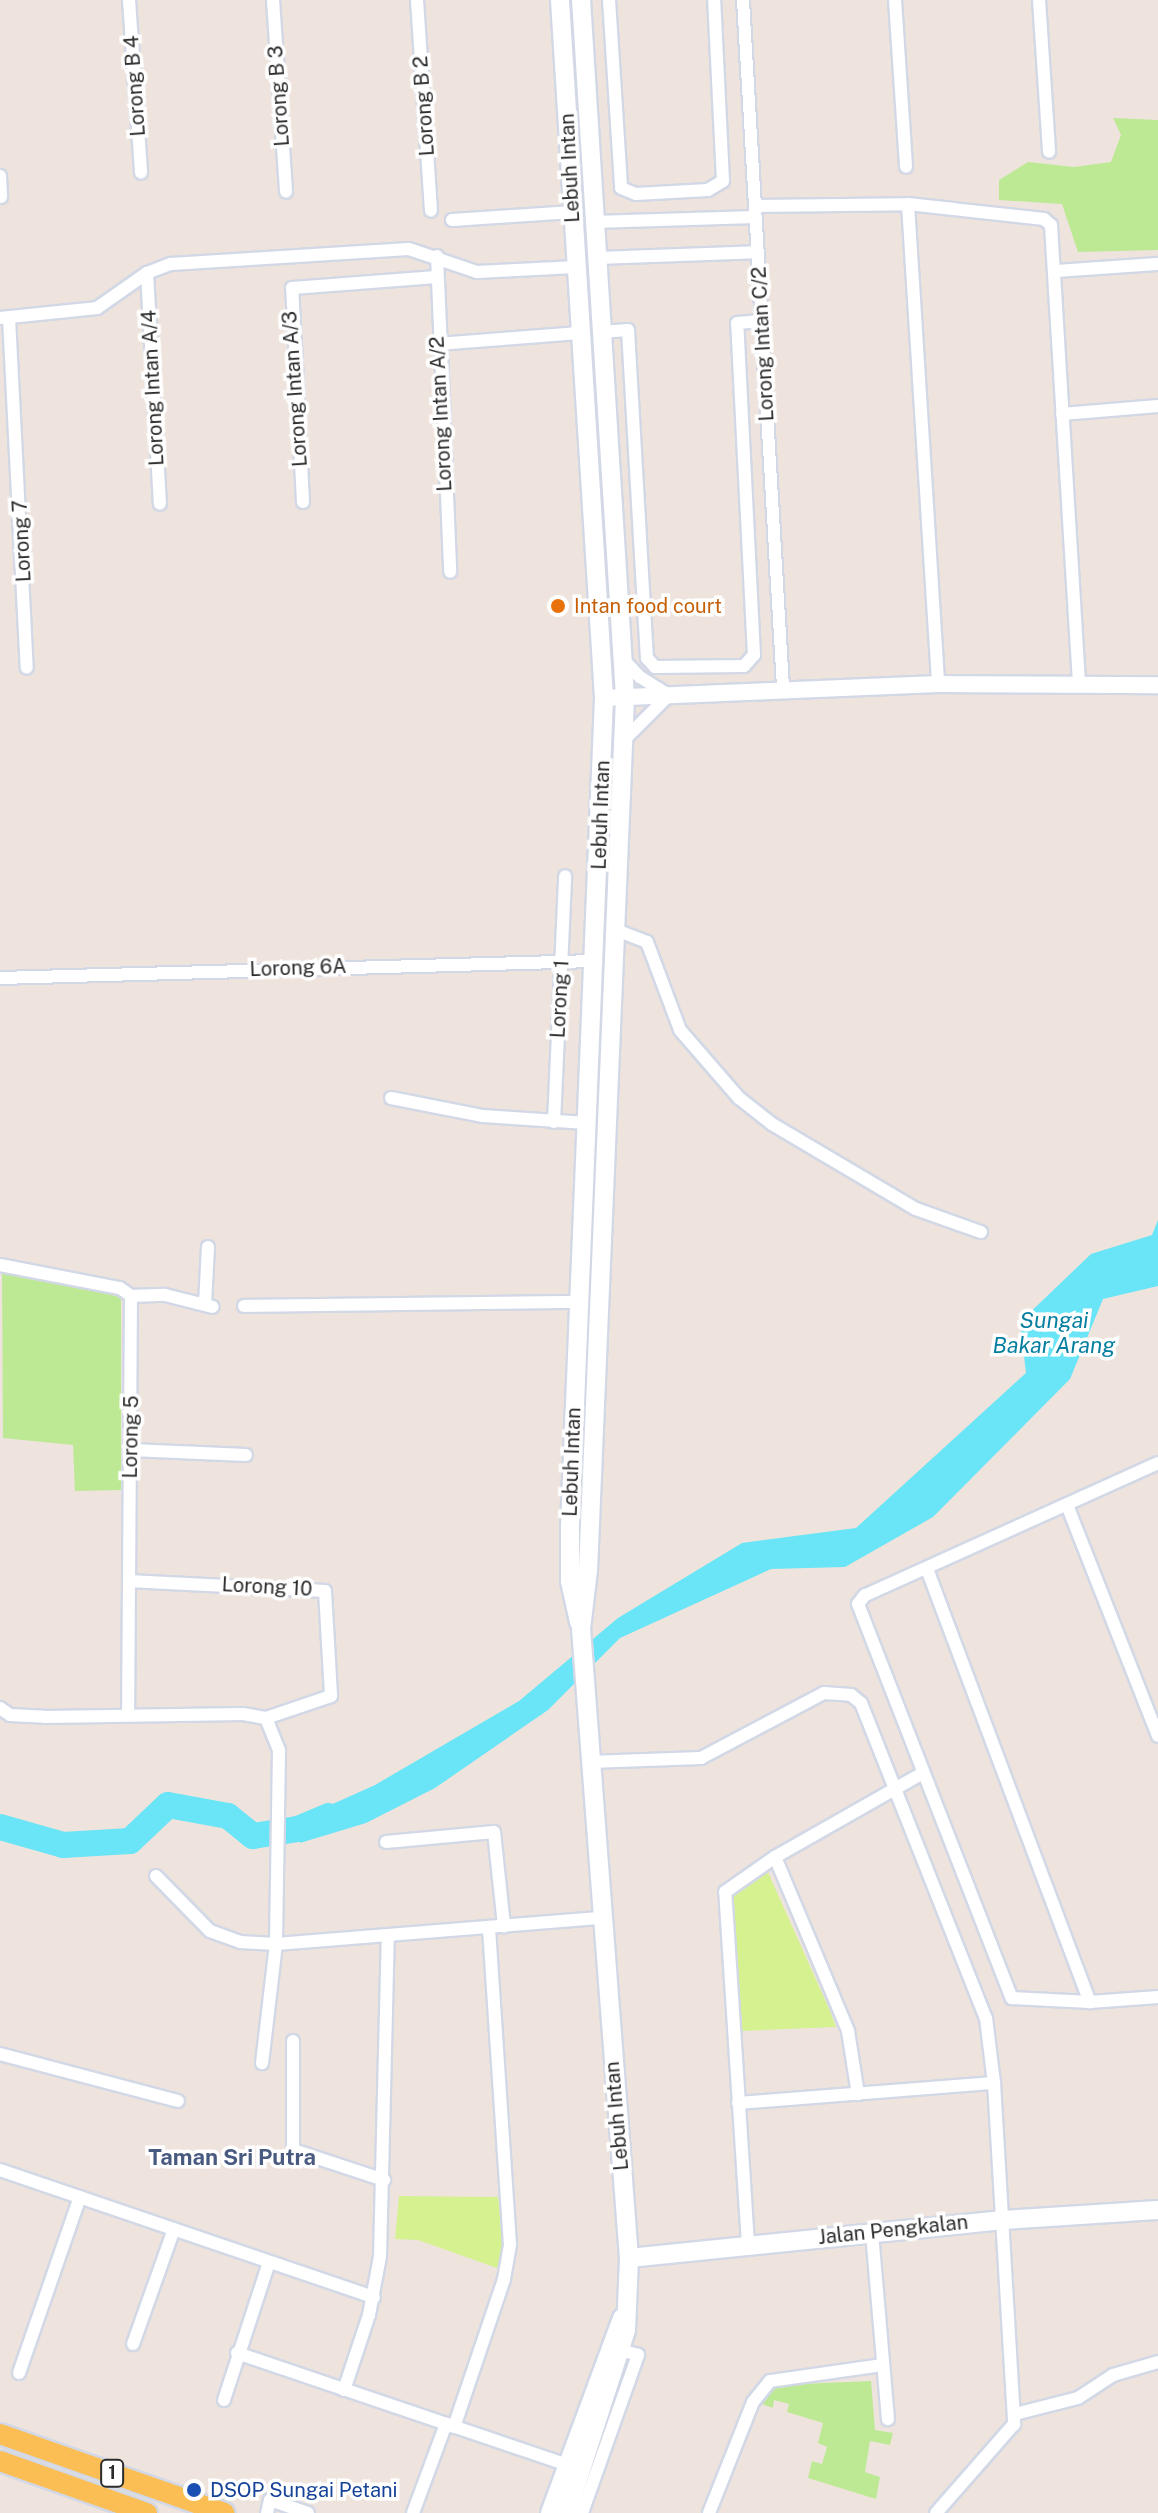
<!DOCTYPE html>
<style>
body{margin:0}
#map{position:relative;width:1158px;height:2513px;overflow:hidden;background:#eee4dd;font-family:"Public Sans",sans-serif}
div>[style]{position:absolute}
.green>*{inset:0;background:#bde995}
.pitch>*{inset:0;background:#d5f190}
.water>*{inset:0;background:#69e5f7}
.river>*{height:26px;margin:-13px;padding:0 13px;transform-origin:13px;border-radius:13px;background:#69e5f7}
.roads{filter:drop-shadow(2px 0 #d2d8e5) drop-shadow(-2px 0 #d2d8e5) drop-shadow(0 2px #d2d8e5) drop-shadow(0 -2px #d2d8e5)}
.minor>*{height:12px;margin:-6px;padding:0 6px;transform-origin:6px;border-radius:6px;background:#fff}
.tertiary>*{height:16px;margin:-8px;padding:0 8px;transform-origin:8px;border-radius:8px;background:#fff}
.secondary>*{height:18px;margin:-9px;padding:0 9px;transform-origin:9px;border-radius:9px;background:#fff}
.primary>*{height:20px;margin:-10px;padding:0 10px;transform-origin:10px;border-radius:10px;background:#fbbe55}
.dots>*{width:22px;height:22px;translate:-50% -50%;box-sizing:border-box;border:4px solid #fff;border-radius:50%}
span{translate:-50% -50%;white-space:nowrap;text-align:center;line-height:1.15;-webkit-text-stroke:7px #fff;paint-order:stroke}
.shield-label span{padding:2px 6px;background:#fff;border:2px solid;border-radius:6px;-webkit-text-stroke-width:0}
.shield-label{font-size:18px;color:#2b2b2b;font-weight:700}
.street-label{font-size:20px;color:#2b2b2b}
.food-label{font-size:20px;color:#c56008}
.left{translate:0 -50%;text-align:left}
.transit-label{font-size:20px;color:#164399}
.water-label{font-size:22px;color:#057fa0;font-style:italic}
.neighbourhood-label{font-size:22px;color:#485a80;font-weight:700}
</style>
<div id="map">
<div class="green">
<div style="clip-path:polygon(1113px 118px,1158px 120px,1158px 250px,1078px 252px,1062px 204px,999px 200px,999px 180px,1028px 162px,1074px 167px,1111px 162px,1121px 135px)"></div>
<div style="clip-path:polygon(2px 1271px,121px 1297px,121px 1490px,75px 1491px,73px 1445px,3px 1438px)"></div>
<div style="clip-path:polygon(871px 2381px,875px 2430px,893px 2433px,890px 2445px,870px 2441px,865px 2472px,880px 2477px,876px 2499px,808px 2478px,812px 2461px,822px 2464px,827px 2447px,818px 2443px,823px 2423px,787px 2412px,789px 2404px,774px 2400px,773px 2408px,759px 2403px,763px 2393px,777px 2385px)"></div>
</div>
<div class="pitch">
<div style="clip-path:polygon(767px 1870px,830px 2011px,836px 2027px,741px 2031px,729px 1906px,737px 1887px)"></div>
<div style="clip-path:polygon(399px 2196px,498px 2197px,504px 2243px,497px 2268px,418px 2240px,395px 2239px)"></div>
</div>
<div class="water">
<div style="clip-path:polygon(1158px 1220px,1158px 1286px,1103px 1299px,1070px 1379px,933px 1517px,845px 1567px,771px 1569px,620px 1638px,548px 1710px,435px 1788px,366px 1823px,300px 1843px,297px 1820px,375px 1785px,519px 1701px,618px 1618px,742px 1543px,856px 1528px,1026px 1373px,1020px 1322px,1091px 1254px,1152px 1235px)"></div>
</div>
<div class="river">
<div style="left:0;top:1827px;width:66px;rotate:15.9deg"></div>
<div style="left:63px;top:1845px;width:67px;rotate:-3.4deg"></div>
<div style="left:130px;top:1841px;width:52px;rotate:-43.5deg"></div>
<div style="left:168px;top:1805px;width:61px;rotate:10.4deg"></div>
<div style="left:228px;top:1816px;width:32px;rotate:39deg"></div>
<div style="left:253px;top:1836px;width:46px;rotate:-8.8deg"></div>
<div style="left:298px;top:1829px;width:33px;rotate:-23deg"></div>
</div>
<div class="roads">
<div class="minor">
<div style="left:129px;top:0;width:173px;rotate:86deg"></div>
<div style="left:273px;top:0;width:192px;rotate:86.1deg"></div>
<div style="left:417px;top:0;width:211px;rotate:86.2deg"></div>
<div style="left:609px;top:0;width:188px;rotate:86.3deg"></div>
<div style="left:621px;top:188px;width:16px;rotate:22deg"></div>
<div style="left:636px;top:194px;width:72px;rotate:-3.2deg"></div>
<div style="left:708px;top:190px;width:17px;rotate:-31deg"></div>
<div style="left:723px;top:181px;width:181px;rotate:-92.8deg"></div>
<div style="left:743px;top:0;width:689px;rotate:86.67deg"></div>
<div style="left:895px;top:0;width:167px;rotate:86.2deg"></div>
<div style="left:1039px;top:0;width:152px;rotate:86.2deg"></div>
<div style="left:0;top:176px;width:21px;rotate:87deg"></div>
<div style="left:908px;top:204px;width:481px;rotate:86.4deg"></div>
<div style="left:755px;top:206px;width:153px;rotate:-0.7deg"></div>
<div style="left:908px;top:204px;width:137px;rotate:6.3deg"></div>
<div style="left:1044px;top:219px;width:9px;rotate:41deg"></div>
<div style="left:1051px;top:225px;width:460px;rotate:86.5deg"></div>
<div style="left:452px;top:220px;width:121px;rotate:-3.8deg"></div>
<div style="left:594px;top:222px;width:161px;rotate:-1.8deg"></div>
<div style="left:437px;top:256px;width:316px;rotate:87.6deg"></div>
<div style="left:596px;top:258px;width:161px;rotate:-2.1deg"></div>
<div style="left:1055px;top:271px;width:103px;rotate:-3.9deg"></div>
<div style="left:147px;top:273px;width:231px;rotate:86.8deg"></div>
<div style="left:0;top:318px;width:98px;rotate:-5.9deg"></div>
<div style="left:97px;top:308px;width:61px;rotate:-35deg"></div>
<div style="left:147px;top:273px;width:26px;rotate:-21deg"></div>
<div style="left:171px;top:264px;width:238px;rotate:-3.6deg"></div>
<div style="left:409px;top:249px;width:72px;rotate:18.7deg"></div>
<div style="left:477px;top:272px;width:99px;rotate:-2.9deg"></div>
<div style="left:9px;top:318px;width:350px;rotate:87.1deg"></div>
<div style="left:600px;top:332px;width:28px;rotate:-4deg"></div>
<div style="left:628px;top:330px;width:329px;rotate:86.7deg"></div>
<div style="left:647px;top:658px;width:12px;rotate:48deg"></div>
<div style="left:655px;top:667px;width:89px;rotate:-0.6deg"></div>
<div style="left:744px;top:666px;width:15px;rotate:-48deg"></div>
<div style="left:754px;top:655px;width:332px;rotate:-92.9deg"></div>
<div style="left:737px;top:323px;width:24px;rotate:-5deg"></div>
<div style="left:437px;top:344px;width:143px;rotate:-4.4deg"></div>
<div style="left:1062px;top:414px;width:96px;rotate:-4.8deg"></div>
<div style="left:303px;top:502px;width:214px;rotate:-92.9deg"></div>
<div style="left:292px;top:288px;width:142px;rotate:-4.4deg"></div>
<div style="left:623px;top:659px;width:25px;rotate:47deg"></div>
<div style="left:640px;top:677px;width:34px;rotate:32deg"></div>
<div style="left:669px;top:695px;width:64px;rotate:135deg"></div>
<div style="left:616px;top:930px;width:33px;rotate:21deg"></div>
<div style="left:647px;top:942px;width:94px;rotate:69.4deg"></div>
<div style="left:680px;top:1030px;width:90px;rotate:49.1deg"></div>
<div style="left:739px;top:1098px;width:42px;rotate:38.2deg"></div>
<div style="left:772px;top:1124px;width:167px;rotate:30.6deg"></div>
<div style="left:916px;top:1209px;width:69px;rotate:19.5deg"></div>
<div style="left:0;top:978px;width:595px;rotate:-1.64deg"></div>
<div style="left:391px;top:1098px;width:94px;rotate:11.1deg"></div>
<div style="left:483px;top:1116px;width:104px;rotate:3.9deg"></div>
<div style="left:554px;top:1122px;width:246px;rotate:-87.4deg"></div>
<div style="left:0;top:1265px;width:122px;rotate:10.9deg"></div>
<div style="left:120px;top:1288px;width:14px;rotate:36deg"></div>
<div style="left:131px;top:1296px;width:419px;rotate:90.4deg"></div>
<div style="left:131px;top:1296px;width:34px;rotate:-2deg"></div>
<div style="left:165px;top:1295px;width:49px;rotate:14deg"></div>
<div style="left:205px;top:1304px;width:57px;rotate:-87deg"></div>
<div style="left:244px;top:1306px;width:334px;rotate:-0.7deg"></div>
<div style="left:131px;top:1450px;width:115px;rotate:2.5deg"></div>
<div style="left:1158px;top:1463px;width:321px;rotate:155.7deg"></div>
<div style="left:865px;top:1595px;width:11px;rotate:128deg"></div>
<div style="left:858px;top:1604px;width:423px;rotate:68.7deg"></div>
<div style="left:1012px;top:1998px;width:78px;rotate:2.9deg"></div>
<div style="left:1090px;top:2002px;width:68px;rotate:-4.2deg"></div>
<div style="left:1067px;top:1505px;width:248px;rotate:68.5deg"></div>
<div style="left:927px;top:1569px;width:463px;rotate:69.4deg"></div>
<div style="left:129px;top:1581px;width:196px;rotate:2.9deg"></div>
<div style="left:325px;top:1591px;width:105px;rotate:86.7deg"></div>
<div style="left:331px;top:1696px;width:69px;rotate:161.3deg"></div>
<div style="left:0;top:1708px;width:12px;rotate:35deg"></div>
<div style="left:10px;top:1715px;width:35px;rotate:3deg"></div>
<div style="left:45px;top:1717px;width:198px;rotate:-0.9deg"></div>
<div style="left:243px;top:1714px;width:23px;rotate:10deg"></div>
<div style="left:266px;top:1718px;width:35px;rotate:68deg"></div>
<div style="left:279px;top:1751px;width:193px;rotate:90.9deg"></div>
<div style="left:276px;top:1944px;width:327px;rotate:-4.6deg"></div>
<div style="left:589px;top:1762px;width:112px;rotate:-2deg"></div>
<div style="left:701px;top:1758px;width:139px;rotate:-27.9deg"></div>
<div style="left:824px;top:1693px;width:27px;rotate:4deg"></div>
<div style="left:851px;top:1695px;width:13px;rotate:39deg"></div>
<div style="left:861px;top:1703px;width:339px;rotate:68.4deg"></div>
<div style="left:986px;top:2018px;width:65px;rotate:83deg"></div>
<div style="left:994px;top:2083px;width:342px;rotate:86.6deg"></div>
<div style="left:1014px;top:2424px;width:118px;rotate:131.2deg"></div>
<div style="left:386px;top:1842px;width:108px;rotate:-5.3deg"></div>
<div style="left:494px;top:1832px;width:95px;rotate:83.9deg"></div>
<div style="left:775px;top:1857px;width:189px;rotate:67.2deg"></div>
<div style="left:848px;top:2031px;width:64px;rotate:81deg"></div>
<div style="left:156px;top:1876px;width:77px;rotate:45.5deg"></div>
<div style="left:210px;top:1931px;width:32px;rotate:20deg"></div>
<div style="left:240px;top:1942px;width:36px;rotate:3deg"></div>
<div style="left:276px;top:1944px;width:120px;rotate:96.7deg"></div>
<div style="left:293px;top:2041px;width:109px;rotate:90deg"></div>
<div style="left:293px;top:2150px;width:96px;rotate:18.2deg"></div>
<div style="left:0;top:2054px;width:184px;rotate:14.8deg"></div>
<div style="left:738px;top:2103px;width:257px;rotate:-4.5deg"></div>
<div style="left:0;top:2170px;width:395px;rotate:18.8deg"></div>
<div style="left:872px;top:2233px;width:187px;rotate:85.1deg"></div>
<div style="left:748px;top:2244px;width:353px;rotate:-93.7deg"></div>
<div style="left:725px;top:1892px;width:61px;rotate:-35deg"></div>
<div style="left:775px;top:1857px;width:168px;rotate:-29.6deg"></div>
<div style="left:133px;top:2344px;width:122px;rotate:-70.4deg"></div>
<div style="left:237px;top:2353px;width:348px;rotate:18.7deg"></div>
<div style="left:19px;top:2373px;width:186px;rotate:-70.9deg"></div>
<div style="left:344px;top:2390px;width:79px;rotate:-71.6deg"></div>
<div style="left:369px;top:2315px;width:60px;rotate:-79.4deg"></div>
<div style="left:380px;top:2256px;width:319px;rotate:-88.6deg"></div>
<div style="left:224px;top:2400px;width:145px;rotate:-71.9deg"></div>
<div style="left:1015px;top:2414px;width:65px;rotate:-14.3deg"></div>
<div style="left:1078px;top:2398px;width:42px;rotate:-33.3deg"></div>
<div style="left:1113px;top:2375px;width:47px;rotate:-16.1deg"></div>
<div style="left:454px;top:2427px;width:156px;rotate:-71.3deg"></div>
<div style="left:504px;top:2279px;width:35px;rotate:-80deg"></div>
<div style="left:510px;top:2245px;width:319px;rotate:-93.8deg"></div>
<div style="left:267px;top:2513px;width:13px;rotate:-77deg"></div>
<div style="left:270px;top:2500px;width:40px;rotate:18.9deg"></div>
<div style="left:413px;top:2513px;width:95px;rotate:-69.7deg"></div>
<div style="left:582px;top:2513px;width:168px;rotate:-70.5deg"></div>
<div style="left:638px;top:2355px;width:18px;rotate:-164deg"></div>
<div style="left:709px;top:2513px;width:119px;rotate:-68.4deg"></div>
<div style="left:753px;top:2402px;width:27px;rotate:-51deg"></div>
<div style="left:770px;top:2381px;width:113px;rotate:-8.1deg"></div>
</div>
<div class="tertiary">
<div style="left:604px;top:698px;width:334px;rotate:-2.4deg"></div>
<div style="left:938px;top:684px;width:220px;rotate:0.3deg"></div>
</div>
<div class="secondary">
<div style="left:560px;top:0;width:699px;rotate:86.39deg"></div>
<div style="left:604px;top:698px;width:831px;rotate:92.35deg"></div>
<div style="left:570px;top:1528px;width:53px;rotate:90deg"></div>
<div style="left:570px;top:1581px;width:42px;rotate:77.6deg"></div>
<div style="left:629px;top:2258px;width:376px;rotate:-5.8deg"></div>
<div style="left:1003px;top:2220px;width:155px;rotate:-3.7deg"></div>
<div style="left:550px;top:2513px;width:208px;rotate:-69.7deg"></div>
<div style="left:567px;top:2513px;width:192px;rotate:-72.1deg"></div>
<div style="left:626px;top:2330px;width:72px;rotate:-87.6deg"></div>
<div style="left:629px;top:2258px;width:631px;rotate:-94.36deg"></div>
<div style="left:581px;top:1629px;width:59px;rotate:-83.2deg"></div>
<div style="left:588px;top:1570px;width:874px;rotate:-87.57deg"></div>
<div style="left:625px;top:697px;width:698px;rotate:-93.61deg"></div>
</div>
<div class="primary">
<div style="left:0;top:2434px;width:238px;rotate:19.4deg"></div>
<div style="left:0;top:2461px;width:156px;rotate:19.5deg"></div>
</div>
</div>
<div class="dots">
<div style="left:558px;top:606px;background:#e8710a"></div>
<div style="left:194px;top:2490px;background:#1a4fb4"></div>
</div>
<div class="shield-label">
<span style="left:112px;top:2473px">1</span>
</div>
<div class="street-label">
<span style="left:135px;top:86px;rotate:-94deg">Lorong B 4</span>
<span style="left:279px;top:96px;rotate:-94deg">Lorong B 3</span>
<span style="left:424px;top:106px;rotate:-94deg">Lorong B 2</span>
<span style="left:570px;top:168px;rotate:-93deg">Lebuh Intan</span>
<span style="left:763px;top:344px;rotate:-93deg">Lorong Intan C/2</span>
<span style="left:153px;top:388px;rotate:-93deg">Lorong Intan A/4</span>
<span style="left:295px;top:389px;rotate:-94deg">Lorong Intan A/3</span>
<span style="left:441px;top:414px;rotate:-93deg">Lorong Intan A/2</span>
<span style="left:22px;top:541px;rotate:-93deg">Lorong 7</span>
<span style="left:601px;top:815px;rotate:-88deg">Lebuh Intan</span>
<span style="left:298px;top:968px;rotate:-2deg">Lorong 6A</span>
<span style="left:560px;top:999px;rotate:-87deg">Lorong 1</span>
<span style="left:131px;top:1437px;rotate:-89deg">Lorong 5</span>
<span style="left:572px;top:1462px;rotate:-88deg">Lebuh Intan</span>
<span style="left:267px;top:1587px;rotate:3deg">Lorong 10</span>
<span style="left:617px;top:2116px;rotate:-95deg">Lebuh Intan</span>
<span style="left:893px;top:2230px;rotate:-6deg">Jalan Pengkalan</span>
</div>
<div class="food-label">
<span class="left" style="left:574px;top:606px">Intan food court</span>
</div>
<div class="transit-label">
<span class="left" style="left:210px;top:2490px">DSOP Sungai Petani</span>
</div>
<div class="water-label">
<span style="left:1054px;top:1333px">Sungai<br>Bakar Arang</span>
</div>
<div class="neighbourhood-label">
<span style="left:232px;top:2158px">Taman Sri Putra</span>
</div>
</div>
